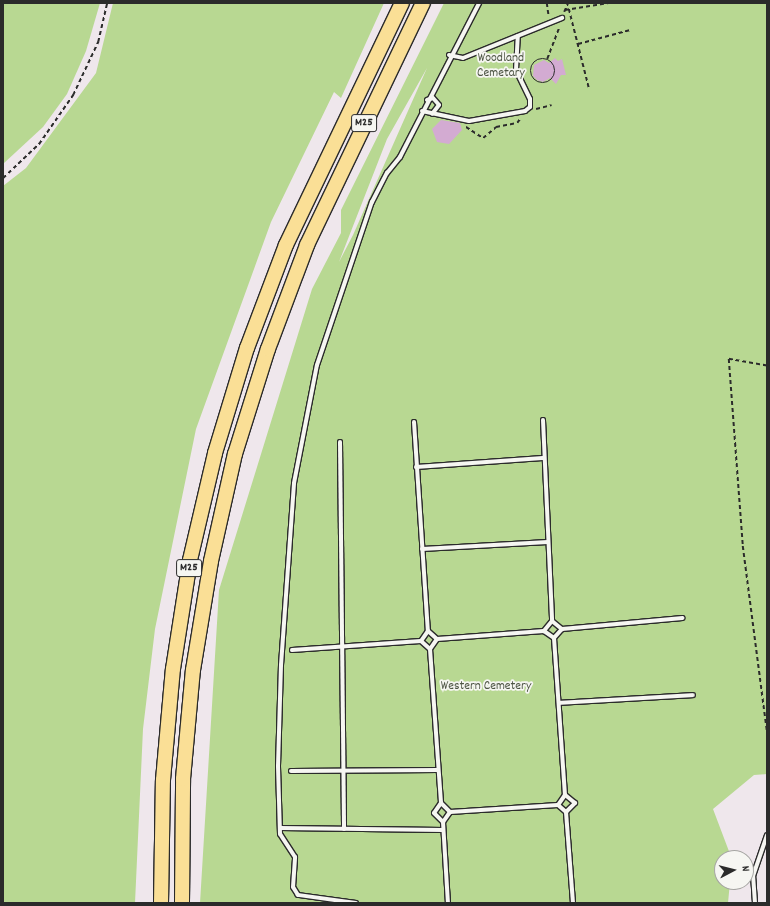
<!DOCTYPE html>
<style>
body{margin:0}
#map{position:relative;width:770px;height:906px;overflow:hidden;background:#efe7ec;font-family:Dekko,sans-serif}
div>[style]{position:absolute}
.green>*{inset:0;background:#b8d892}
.building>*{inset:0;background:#d3abd2}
.path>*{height:1.5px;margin-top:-0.75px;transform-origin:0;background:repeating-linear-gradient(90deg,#2b2b2b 0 4px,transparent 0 7px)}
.path>.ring{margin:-0.75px;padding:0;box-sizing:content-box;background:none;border:1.5px solid #2b2b2b;border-radius:50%}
.roads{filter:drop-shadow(1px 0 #2b2b2b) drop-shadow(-1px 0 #2b2b2b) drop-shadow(0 1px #2b2b2b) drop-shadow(0 -1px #2b2b2b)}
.lane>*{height:4px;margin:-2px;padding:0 2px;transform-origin:2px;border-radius:2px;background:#f6f6f2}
.highway>*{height:14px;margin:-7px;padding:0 7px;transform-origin:7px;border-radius:7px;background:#fadf96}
span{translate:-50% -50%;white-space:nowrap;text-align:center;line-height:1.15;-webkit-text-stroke:3.5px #f6f6f2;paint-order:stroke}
.shield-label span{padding:1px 3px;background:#f6f6f2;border:1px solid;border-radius:3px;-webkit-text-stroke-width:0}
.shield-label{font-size:12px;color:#2b2b2b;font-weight:700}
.park-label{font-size:13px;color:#4e5645}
.frame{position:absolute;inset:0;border:4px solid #2b2b2b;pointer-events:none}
.north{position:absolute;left:714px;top:850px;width:40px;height:40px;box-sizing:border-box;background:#f6f6f2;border:1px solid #a5a5a2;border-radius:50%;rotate:83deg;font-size:11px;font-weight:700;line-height:16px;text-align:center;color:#2b2b2b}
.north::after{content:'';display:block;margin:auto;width:14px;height:18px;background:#2b2b2b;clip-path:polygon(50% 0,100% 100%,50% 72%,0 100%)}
</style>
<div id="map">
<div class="green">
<div style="clip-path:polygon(3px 3px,100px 3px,86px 51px,67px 94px,43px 127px,3px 164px)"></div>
<div style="clip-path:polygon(113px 3px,384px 3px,341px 98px,334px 92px,271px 222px,196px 429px,155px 629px,143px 729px,135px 903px,3px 903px,3px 186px,26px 168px,96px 73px)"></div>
<div style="clip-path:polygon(evenodd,444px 3px,767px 3px,767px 774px,754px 775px,713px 809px,730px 854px,730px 858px,722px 858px,722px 882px,730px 882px,728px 903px,200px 903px,219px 590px,312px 289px,341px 233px,341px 210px,444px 3px,427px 68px,353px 235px,339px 262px,387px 139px,427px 68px)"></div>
</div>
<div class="building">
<div style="clip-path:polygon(555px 58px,558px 61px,562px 59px,566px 75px,561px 75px,556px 84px,550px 78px,543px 82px,537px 80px,533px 76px,534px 65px,544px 60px,549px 63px)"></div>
<div style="clip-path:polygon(441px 120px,460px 123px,462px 130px,449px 144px,437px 142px,432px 129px)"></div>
</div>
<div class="path">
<div style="left:547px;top:3px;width:14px;rotate:82deg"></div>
<div style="left:569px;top:9px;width:81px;rotate:75.8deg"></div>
<div style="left:565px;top:10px;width:44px;rotate:-9.2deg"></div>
<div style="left:564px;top:12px;width:10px;rotate:-66deg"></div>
<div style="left:578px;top:44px;width:54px;rotate:-15.1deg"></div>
<div style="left:547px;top:59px;width:34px;rotate:-69deg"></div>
<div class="ring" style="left:531px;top:59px;width:22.5px;height:22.5px"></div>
<div style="left:536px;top:109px;width:16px;rotate:-14deg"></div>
<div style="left:466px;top:127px;width:20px;rotate:33deg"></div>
<div style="left:483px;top:138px;width:17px;rotate:-40deg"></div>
<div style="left:496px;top:127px;width:21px;rotate:-11deg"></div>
<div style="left:517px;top:123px;width:5px;rotate:-53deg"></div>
<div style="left:3px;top:178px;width:50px;rotate:-43.4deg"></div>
<div style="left:39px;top:144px;width:60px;rotate:-55.2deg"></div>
<div style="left:73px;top:95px;width:59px;rotate:-64.7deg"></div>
<div style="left:98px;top:42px;width:40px;rotate:-77deg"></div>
<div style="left:767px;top:366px;width:39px;rotate:-170deg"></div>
<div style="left:729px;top:359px;width:188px;rotate:85.7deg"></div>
<div style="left:743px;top:546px;width:188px;rotate:82.6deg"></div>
</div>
<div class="roads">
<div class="lane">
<div style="left:449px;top:55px;width:14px;rotate:12deg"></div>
<div style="left:463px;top:58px;width:107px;rotate:-22deg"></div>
<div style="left:427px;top:100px;width:6px;rotate:-18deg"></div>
<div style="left:433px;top:98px;width:9px;rotate:49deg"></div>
<div style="left:439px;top:105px;width:11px;rotate:128deg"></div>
<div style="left:422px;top:111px;width:48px;rotate:12deg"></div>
<div style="left:469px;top:121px;width:57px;rotate:-10.1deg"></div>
<div style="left:525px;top:111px;width:6px;rotate:-39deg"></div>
<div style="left:530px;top:107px;width:8px;rotate:-90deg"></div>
<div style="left:530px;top:99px;width:32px;rotate:-116deg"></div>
<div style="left:516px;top:70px;width:34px;rotate:-87deg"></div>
<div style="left:543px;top:420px;width:201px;rotate:87.4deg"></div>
<div style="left:552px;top:621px;width:13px;rotate:39deg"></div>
<div style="left:562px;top:629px;width:12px;rotate:132deg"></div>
<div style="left:554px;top:638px;width:157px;rotate:86deg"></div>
<div style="left:414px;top:422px;width:209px;rotate:86.2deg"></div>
<div style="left:428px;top:631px;width:12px;rotate:42deg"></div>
<div style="left:437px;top:639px;width:12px;rotate:125deg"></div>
<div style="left:430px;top:649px;width:154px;rotate:85.9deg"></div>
<div style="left:441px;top:803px;width:13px;rotate:45deg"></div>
<div style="left:450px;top:812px;width:12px;rotate:125deg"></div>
<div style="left:443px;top:822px;width:81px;rotate:86.5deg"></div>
<div style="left:340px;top:442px;width:387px;rotate:89.4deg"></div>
<div style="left:416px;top:467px;width:127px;rotate:-4.1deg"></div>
<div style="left:422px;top:549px;width:126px;rotate:-3.2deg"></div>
<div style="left:552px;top:621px;width:13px;rotate:129deg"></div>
<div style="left:544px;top:631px;width:12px;rotate:35deg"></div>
<div style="left:562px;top:629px;width:121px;rotate:-5.2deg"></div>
<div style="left:428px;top:631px;width:12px;rotate:125deg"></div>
<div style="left:421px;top:641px;width:12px;rotate:42deg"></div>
<div style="left:437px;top:639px;width:107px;rotate:-4.3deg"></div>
<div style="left:292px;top:650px;width:129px;rotate:-4deg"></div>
<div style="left:559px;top:703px;width:134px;rotate:-3.4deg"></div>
<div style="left:291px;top:771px;width:147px;rotate:-0.4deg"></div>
<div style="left:441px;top:803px;width:12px;rotate:125deg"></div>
<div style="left:434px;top:813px;width:13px;rotate:45deg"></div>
<div style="left:450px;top:812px;width:108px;rotate:-3.7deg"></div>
<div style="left:558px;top:805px;width:11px;rotate:41deg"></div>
<div style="left:566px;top:812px;width:13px;rotate:-45deg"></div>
<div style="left:575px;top:803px;width:13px;rotate:-141deg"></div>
<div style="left:565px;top:795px;width:12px;rotate:125deg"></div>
<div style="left:566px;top:812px;width:91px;rotate:85.6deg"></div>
<div style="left:280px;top:828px;width:163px;rotate:0.7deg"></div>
<div style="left:356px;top:903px;width:59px;rotate:-172.1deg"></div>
<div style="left:298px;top:895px;width:9px;rotate:-122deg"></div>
<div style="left:293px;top:887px;width:30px;rotate:-86deg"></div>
<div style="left:295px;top:857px;width:27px;rotate:-123deg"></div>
<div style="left:280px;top:834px;width:68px;rotate:-91.7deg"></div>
<div style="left:278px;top:766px;width:101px;rotate:-88.3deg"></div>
<div style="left:281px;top:665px;width:182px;rotate:-85.9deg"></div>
<div style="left:294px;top:483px;width:120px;rotate:-79deg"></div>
<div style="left:317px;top:365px;width:172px;rotate:-71.4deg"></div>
<div style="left:372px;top:202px;width:33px;rotate:-63deg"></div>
<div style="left:387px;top:173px;width:21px;rotate:-51deg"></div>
<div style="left:400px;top:157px;width:173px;rotate:-62.8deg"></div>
<div style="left:755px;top:903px;width:27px;rotate:-94deg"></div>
<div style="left:753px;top:876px;width:43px;rotate:-71.1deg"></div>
</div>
<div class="highway">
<div style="left:161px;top:903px;width:123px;rotate:-89.1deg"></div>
<div style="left:163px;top:780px;width:111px;rotate:-84.9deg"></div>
<div style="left:173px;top:669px;width:110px;rotate:-81.1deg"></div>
<div style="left:190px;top:560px;width:110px;rotate:-76.8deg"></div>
<div style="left:215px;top:453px;width:110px;rotate:-73.1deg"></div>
<div style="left:247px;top:348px;width:110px;rotate:-69.3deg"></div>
<div style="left:286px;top:245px;width:268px;rotate:-64.4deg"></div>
<div style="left:182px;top:903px;width:124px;rotate:-89.5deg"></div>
<div style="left:183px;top:779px;width:109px;rotate:-84.8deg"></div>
<div style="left:193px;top:670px;width:110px;rotate:-80.6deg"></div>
<div style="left:211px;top:561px;width:110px;rotate:-77.4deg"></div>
<div style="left:235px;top:454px;width:110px;rotate:-72.6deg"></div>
<div style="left:268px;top:349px;width:111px;rotate:-69.4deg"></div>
<div style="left:307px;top:245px;width:268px;rotate:-64.4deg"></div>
</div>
</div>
<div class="shield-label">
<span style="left:364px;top:123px">M25</span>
<span style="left:189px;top:568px">M25</span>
</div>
<div class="park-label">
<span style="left:501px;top:67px">Woodland<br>Cemetary</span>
<span style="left:486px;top:687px">Western Cemetery</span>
</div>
<div class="frame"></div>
<div class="north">N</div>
</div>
